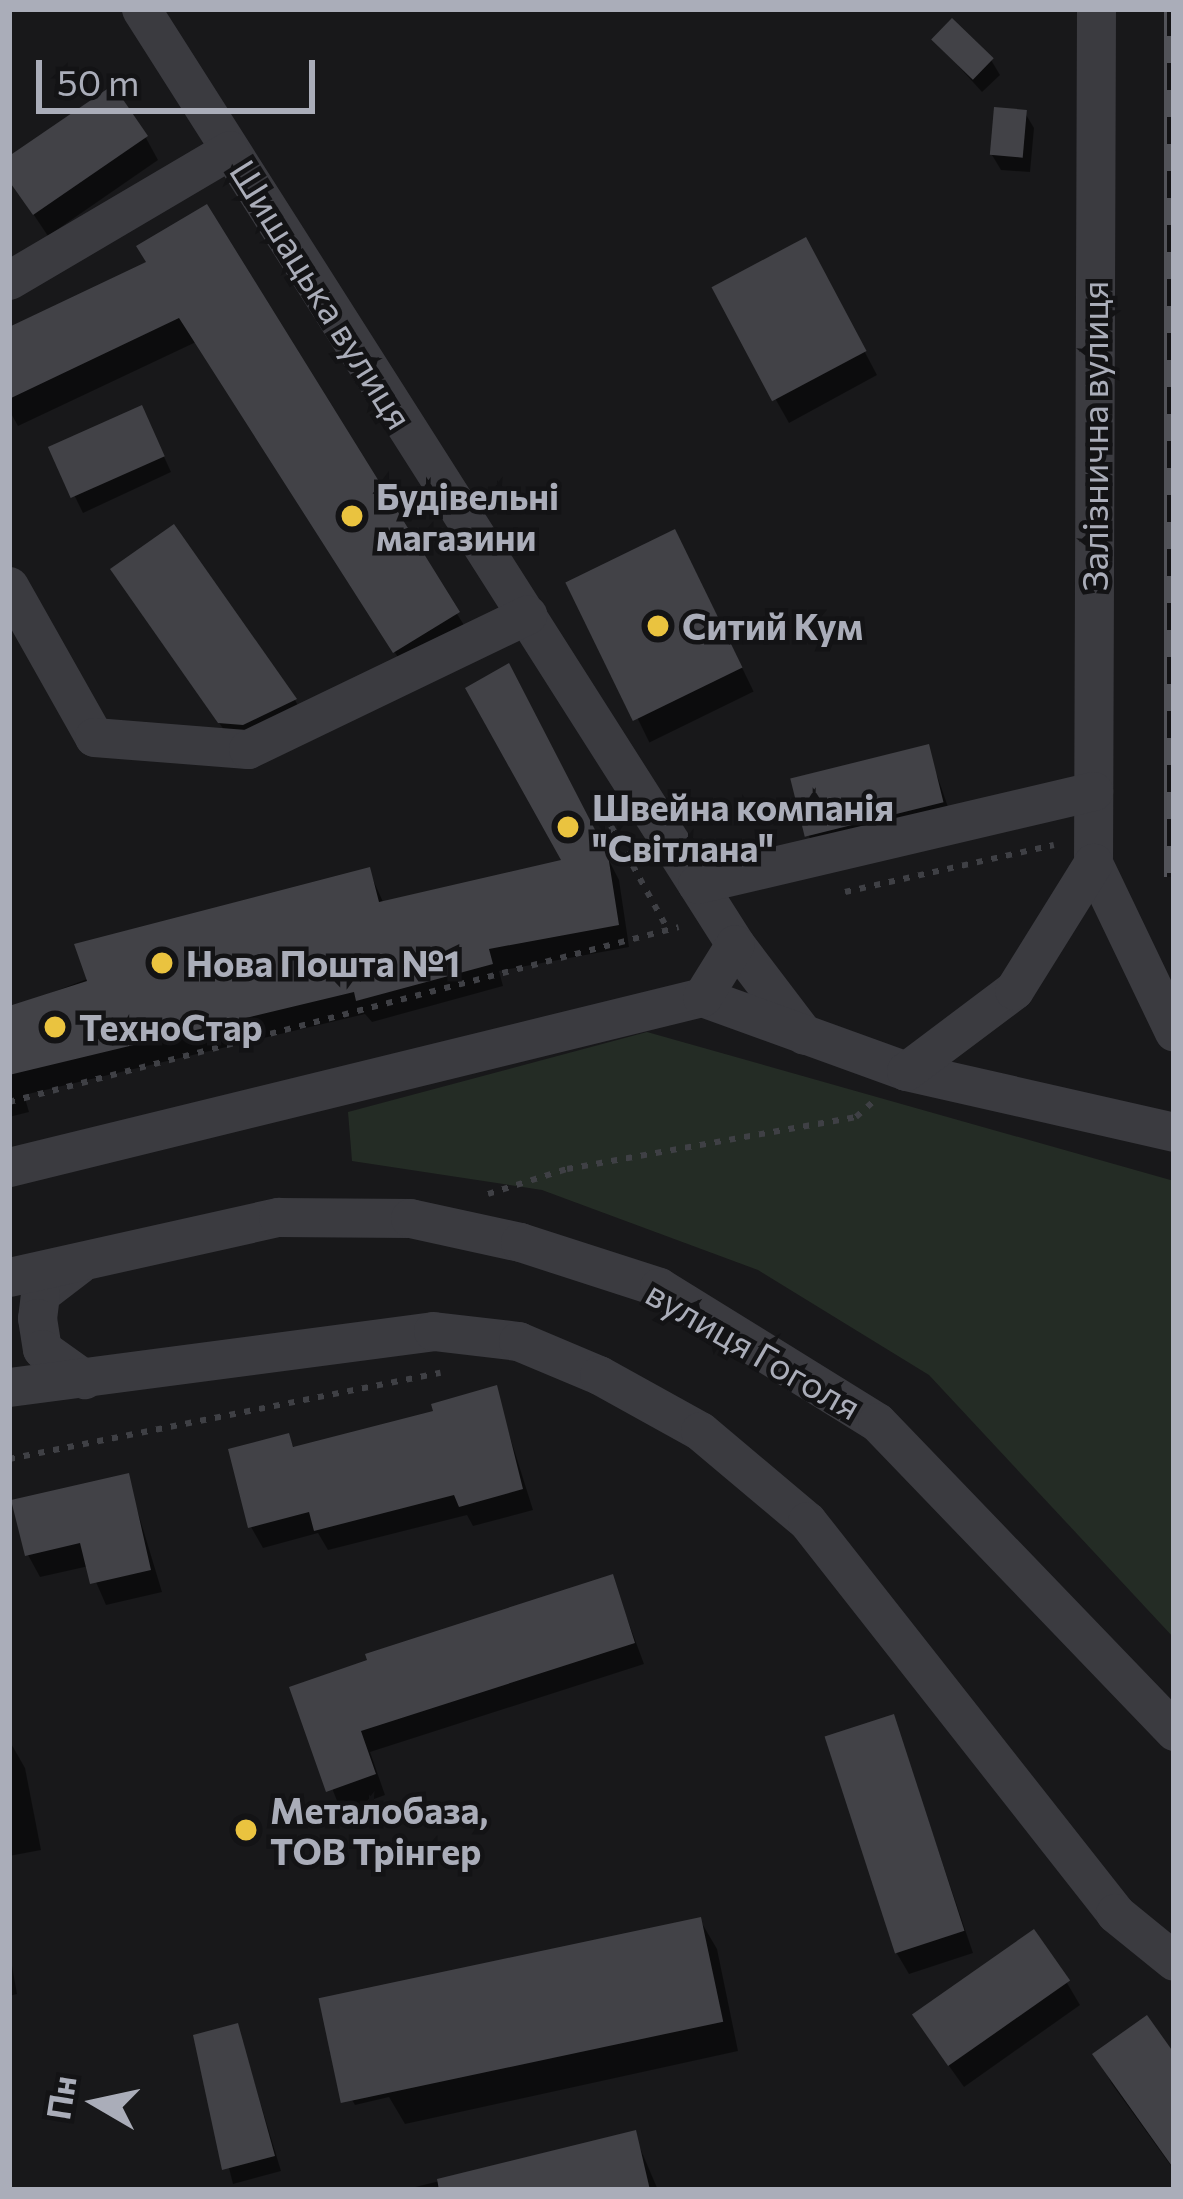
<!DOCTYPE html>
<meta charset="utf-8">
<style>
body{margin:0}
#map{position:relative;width:1183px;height:2199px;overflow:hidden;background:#18181a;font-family:Commissioner,sans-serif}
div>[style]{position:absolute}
.green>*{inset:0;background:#242c25}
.shadow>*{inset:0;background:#0007;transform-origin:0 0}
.building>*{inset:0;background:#424247;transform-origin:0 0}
.path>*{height:6px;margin-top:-3px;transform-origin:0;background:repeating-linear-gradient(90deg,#3f4045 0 6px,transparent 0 15px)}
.minor>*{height:39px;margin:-19.5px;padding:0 19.5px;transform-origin:19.5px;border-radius:19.5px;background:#3b3b40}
.rail>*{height:14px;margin-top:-7px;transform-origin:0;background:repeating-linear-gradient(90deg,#131315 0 27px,#525359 0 54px);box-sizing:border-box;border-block:3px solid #525359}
.dots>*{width:33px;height:33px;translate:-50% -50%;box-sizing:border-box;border:6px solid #131315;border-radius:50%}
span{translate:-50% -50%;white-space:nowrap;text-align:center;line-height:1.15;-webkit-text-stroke:9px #131315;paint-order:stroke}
.street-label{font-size:36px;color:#aaadb9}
.poi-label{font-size:36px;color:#aaadb9;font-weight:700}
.left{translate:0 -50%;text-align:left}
.frame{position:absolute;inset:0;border:12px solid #aaadb9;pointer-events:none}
.north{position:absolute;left:36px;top:2043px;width:120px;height:120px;-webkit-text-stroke:9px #131315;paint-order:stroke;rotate:279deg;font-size:33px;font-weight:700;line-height:48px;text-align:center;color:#aaadb9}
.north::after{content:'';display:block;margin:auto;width:42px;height:54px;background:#aaadb9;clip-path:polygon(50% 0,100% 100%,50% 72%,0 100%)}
.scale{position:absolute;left:36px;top:60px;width:279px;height:54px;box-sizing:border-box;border:6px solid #aaadb9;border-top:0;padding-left:15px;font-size:36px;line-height:42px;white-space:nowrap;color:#aaadb9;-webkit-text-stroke:9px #131315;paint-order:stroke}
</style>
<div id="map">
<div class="green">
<div style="clip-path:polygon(647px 1032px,1174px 1181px,1174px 1638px,929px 1375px,758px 1270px,542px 1190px,352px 1161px,348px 1112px)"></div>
</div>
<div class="shadow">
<div style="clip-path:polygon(935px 40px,991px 60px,1000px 75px,982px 92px)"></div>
<div style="clip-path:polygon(1025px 113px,1034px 128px,1030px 172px,1001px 170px,992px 155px)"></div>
<div style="clip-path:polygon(146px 138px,158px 160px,48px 236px,9px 178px,9px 160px)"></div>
<div style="clip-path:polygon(206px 209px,472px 638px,410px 676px,196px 342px,18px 426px,9px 410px,9px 331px,150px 264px)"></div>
<div style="clip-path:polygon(818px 264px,877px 375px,789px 423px,776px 400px)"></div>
<div style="clip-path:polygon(149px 424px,171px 472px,83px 513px,52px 450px)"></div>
<div style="clip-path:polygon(174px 528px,295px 700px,307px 722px,234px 744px,127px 592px)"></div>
<div style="left:687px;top:555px;width:152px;height:116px;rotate:64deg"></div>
<div style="clip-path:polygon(520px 688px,619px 880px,629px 947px,499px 971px,503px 986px,372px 1022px,365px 1014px,24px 1095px,29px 1112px,9px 1117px,9px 1009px,369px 871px,384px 904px,566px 862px)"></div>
<div style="clip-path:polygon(927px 747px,954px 824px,820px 855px,807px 833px)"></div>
<div style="clip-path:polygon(495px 1389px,533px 1510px,473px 1526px,467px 1515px,328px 1550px,318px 1533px,263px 1548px,251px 1527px,287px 1436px,295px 1449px,437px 1413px)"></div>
<div style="clip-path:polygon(127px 1476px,162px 1592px,106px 1605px,89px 1566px,40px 1577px,28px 1555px)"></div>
<div style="clip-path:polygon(612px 1578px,644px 1664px,370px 1752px,385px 1795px,341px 1811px,293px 1689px)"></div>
<div style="clip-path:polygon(893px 1717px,973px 1953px,909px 1974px,896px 1952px)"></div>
<div style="clip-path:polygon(9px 1740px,25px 1768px,41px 1850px,9px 1856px)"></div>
<div style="clip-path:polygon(700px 1920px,717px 1949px,738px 2051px,405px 2124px,389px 2097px,355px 2105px,338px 2076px)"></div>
<div style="clip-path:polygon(9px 1949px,17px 1994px,9px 1996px)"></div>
<div style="clip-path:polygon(1067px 1983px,1080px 2005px,964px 2087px,929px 2038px)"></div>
<div style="clip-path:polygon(237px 2026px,281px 2171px,233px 2184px,196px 2037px)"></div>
<div style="clip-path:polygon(1096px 2055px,1174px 2059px,1174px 2170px,1112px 2084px)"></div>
<div style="clip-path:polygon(634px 2134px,658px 2190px,411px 2190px,411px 2188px)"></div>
</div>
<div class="building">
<div style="left:952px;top:18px;width:58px;height:30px;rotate:44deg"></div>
<div style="clip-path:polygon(113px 85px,148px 136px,33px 215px,9px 181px,9px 156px)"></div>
<div style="left:994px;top:107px;width:33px;height:48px;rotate:5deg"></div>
<div style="clip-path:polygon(207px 204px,460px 612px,393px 653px,179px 318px,9px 399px,9px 327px,146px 262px,136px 246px)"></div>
<div style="left:806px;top:237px;width:129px;height:107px;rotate:62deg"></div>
<div style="left:142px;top:405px;width:56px;height:103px;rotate:66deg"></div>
<div style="clip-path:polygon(174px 524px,297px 699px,243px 725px,218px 723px,110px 569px)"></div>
<div style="left:675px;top:529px;width:154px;height:122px;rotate:64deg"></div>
<div style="clip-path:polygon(509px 663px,608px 855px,619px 925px,489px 949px,493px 964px,356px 1001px,354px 992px,9px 1075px,9px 1006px,87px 981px,74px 944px,370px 867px,379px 902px,561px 860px,465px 688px)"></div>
<div style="left:929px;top:744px;width:60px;height:143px;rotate:76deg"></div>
<div style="clip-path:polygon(497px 1385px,523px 1489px,459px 1507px,454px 1495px,314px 1531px,309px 1512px,248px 1528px,228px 1449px,289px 1433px,293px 1447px,433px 1411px,431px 1404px)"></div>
<div style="clip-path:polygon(129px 1473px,151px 1570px,90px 1584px,80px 1543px,25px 1556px,11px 1500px)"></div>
<div style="clip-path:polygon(613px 1574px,635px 1643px,361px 1731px,376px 1774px,326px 1792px,289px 1687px,367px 1660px,365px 1654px)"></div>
<div style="left:894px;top:1714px;width:228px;height:73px;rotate:72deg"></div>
<div style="left:701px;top:1917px;width:107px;height:391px;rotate:78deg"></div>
<div style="left:1034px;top:1929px;width:63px;height:149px;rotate:55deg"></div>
<div style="clip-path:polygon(1147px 2015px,1174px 2053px,1174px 2169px,1092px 2054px)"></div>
<div style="clip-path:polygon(238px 2023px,275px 2156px,222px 2170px,193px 2035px)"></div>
<div style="clip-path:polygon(636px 2130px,650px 2190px,439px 2190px,437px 2179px)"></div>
</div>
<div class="path">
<div style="left:611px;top:826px;width:116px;rotate:61.2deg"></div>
<div style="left:845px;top:892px;width:214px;rotate:-12.7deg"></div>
<div style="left:9px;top:1102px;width:692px;rotate:-14.64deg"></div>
<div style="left:488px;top:1194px;width:83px;rotate:-17.6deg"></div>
<div style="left:567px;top:1169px;width:294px;rotate:-10.2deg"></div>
<div style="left:856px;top:1117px;width:24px;rotate:-42deg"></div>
<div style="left:9px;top:1459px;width:440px;rotate:-11.3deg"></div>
</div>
<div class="minor">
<div style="left:141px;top:9px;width:1108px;rotate:57.57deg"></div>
<div style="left:735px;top:944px;width:114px;rotate:52.8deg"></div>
<div style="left:1096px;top:9px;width:854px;rotate:90.2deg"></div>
<div style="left:1093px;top:863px;width:187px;rotate:64.4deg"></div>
<div style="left:9px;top:280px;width:256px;rotate:-30.5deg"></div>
<div style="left:9px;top:586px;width:173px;rotate:60.6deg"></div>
<div style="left:94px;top:737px;width:154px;rotate:4.5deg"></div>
<div style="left:248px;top:749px;width:310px;rotate:-25.7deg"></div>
<div style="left:697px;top:884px;width:407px;rotate:-13.2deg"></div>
<div style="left:702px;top:997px;width:217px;rotate:19.9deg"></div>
<div style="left:906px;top:1071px;width:275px;rotate:12.8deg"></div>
<div style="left:906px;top:1071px;width:135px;rotate:-36.9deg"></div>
<div style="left:1014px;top:990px;width:150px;rotate:-58.1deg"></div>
<div style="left:9px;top:1167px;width:714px;rotate:-13.78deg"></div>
<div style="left:702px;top:997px;width:62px;rotate:-58.1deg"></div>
<div style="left:79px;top:1264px;width:49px;rotate:142.4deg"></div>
<div style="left:40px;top:1294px;width:24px;rotate:97deg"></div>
<div style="left:37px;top:1318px;width:31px;rotate:81deg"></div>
<div style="left:42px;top:1349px;width:52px;rotate:35.5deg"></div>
<div style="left:9px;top:1277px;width:276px;rotate:-12.6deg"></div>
<div style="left:278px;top:1217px;width:132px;rotate:0.4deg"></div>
<div style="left:410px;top:1218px;width:113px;rotate:12.3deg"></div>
<div style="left:520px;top:1242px;width:146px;rotate:17.9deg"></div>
<div style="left:659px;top:1287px;width:256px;rotate:31.8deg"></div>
<div style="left:877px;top:1422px;width:429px;rotate:46.1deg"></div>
<div style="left:9px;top:1387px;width:428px;rotate:-7.5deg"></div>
<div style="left:433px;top:1331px;width:86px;rotate:6.7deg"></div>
<div style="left:518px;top:1341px;width:88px;rotate:22.8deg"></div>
<div style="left:599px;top:1375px;width:115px;rotate:29deg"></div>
<div style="left:700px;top:1431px;width:140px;rotate:40.1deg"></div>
<div style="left:807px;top:1521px;width:499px;rotate:51.8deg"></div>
<div style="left:1115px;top:1913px;width:76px;rotate:39.1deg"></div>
</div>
<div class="rail">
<div style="left:1171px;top:9px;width:868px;rotate:90deg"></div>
</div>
<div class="dots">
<div style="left:352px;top:516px;background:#eac33f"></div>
<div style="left:658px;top:626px;background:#eac33f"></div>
<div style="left:568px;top:827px;background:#eac33f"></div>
<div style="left:162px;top:963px;background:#eac33f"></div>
<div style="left:55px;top:1027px;background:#eac33f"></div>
<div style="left:246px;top:1830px;background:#eac33f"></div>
</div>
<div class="street-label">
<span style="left:322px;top:294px;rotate:58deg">Шишацька вулиця</span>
<span style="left:1094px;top:436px;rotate:-90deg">Залізнична вулиця</span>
<span style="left:754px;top:1349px;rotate:30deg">вулиця Гоголя</span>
</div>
<div class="poi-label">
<span class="left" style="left:376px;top:516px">Будівельні<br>магазини</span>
<span class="left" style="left:682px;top:626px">Ситий Кум</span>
<span class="left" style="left:592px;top:827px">Швейна компанія<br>"Світлана"</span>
<span class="left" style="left:186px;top:963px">Нова Пошта №1</span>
<span class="left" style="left:79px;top:1027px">ТехноСтар</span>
<span class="left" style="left:270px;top:1830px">Металобаза,<br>ТОВ Трінгер</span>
</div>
<div class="frame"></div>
<div class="north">Пн</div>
<div class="scale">50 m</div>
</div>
